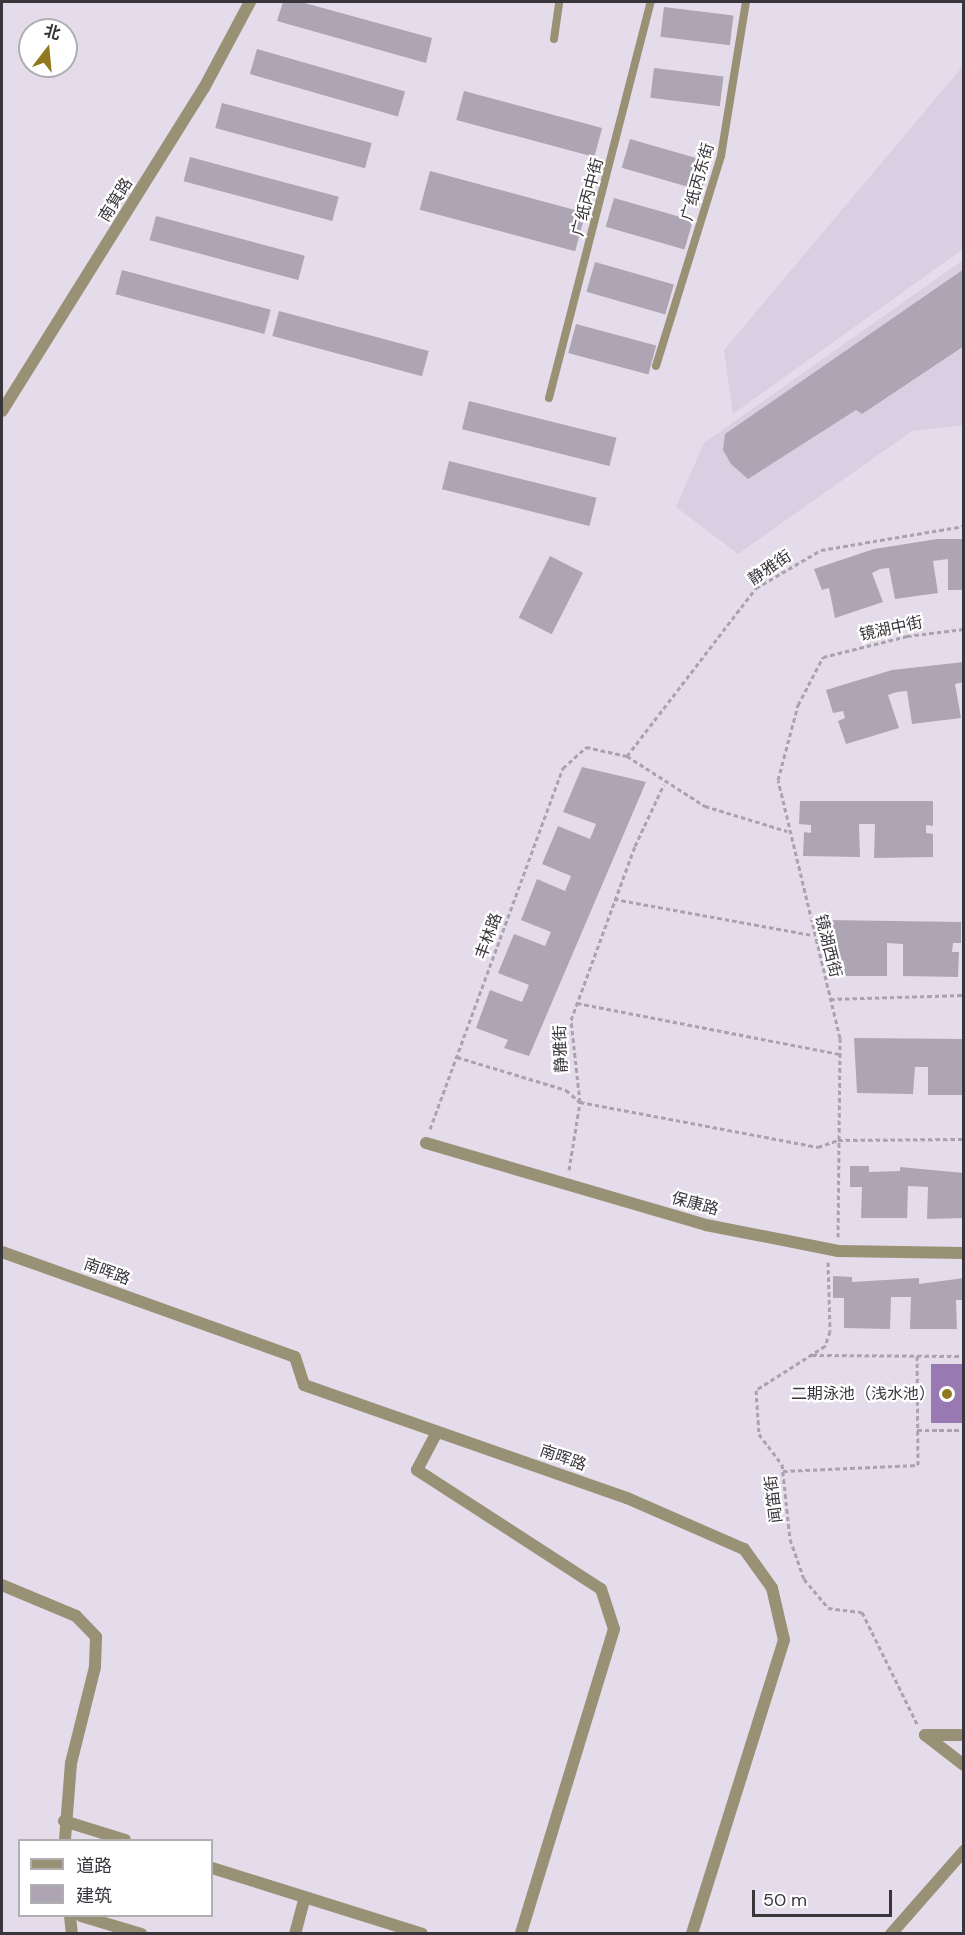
<!DOCTYPE html>
<meta charset="utf-8">
<style>
body{margin:0}
#map{position:relative;width:965px;height:1935px;overflow:hidden;background:#e4dcea;font-family:"DM Sans","Noto Sans SC",sans-serif}
div>[style]{position:absolute}
.built>*{inset:0;background:#d9cee2}
.water>*{inset:0;background:#9979b1;transform-origin:0 0}
.building>*{inset:0;background:#ada5b3;transform-origin:0 0}
.path>*{height:3px;margin-top:-1.5px;transform-origin:0;background:repeating-linear-gradient(90deg,#a9a3ae 0 4.5px,transparent 0 7.5px)}
.lane>*{height:8px;margin:-4px;padding:0 4px;transform-origin:4px;border-radius:4px;background:#999175}
.street>*{height:12px;margin:-6px;padding:0 6px;transform-origin:6px;border-radius:6px;background:#999175}
.dots>*{width:16px;height:16px;translate:-50% -50%;box-sizing:border-box;border:3px solid #fff;border-radius:50%}
span{translate:-50% -50%;white-space:nowrap;text-align:center;line-height:1.15;-webkit-text-stroke:4.5px #fff;paint-order:stroke}
.street-label{font-size:16px;color:#38353b}
.poi-label{font-size:16px;color:#38353b}
.right{translate:-100% -50%;text-align:right}
.frame{position:absolute;inset:0;border:3px solid #38353b;pointer-events:none}
.legend{position:absolute;left:18px;top:1839px;width:195px;height:78px;box-sizing:border-box;background:#fff;border:2px solid #afaeb1;margin:0;padding:8px 10px;list-style:none;font-size:18px;color:#38353b}
.legend li{display:flex;align-items:center;gap:12px;height:30px}
.legend b{width:30px;border:2px solid #afaeb1}
.north{position:absolute;left:18px;top:18px;width:60px;height:60px;box-sizing:border-box;background:#fff;border:2px solid #afaeb1;border-radius:50%;rotate:16deg;font-size:16px;font-weight:700;line-height:24px;text-align:center;color:#38353b}
.north::after{content:'';display:block;margin:auto;width:21px;height:27px;background:#90791f;clip-path:polygon(50% 0,100% 100%,50% 72%,0 100%)}
.scale{position:absolute;left:752px;top:1890px;width:140px;height:27px;box-sizing:border-box;border:3px solid #38353b;border-top:0;padding-left:8px;font-size:18px;line-height:21px;white-space:nowrap;color:#38353b;-webkit-text-stroke:4px #fff;paint-order:stroke}
</style>
<div id="map">
<div class="built">
<div style="clip-path:polygon(963px 66px,963px 249px,733px 414px,724px 350px)"></div>
<div style="clip-path:polygon(963px 260px,963px 425px,912px 431px,738px 554px,676px 507px,704px 443px)"></div>
</div>
<div class="water">
<div style="left:963px;top:1364px;width:59px;height:32px;rotate:90deg"></div>
</div>
<div class="building">
<div style="clip-path:polygon(283px 2px,301px 2px,432px 38px,426px 63px,277px 21px)"></div>
<div style="left:664px;top:7px;width:70px;height:30px;rotate:7deg"></div>
<div style="left:257px;top:49px;width:154px;height:26px;rotate:16deg"></div>
<div style="left:654px;top:68px;width:70px;height:30px;rotate:7deg"></div>
<div style="left:464px;top:91px;width:143px;height:30px;rotate:15deg"></div>
<div style="left:222px;top:103px;width:155px;height:26px;rotate:15deg"></div>
<div style="left:630px;top:139px;width:83px;height:30px;rotate:16deg"></div>
<div style="left:190px;top:157px;width:154px;height:25px;rotate:15deg"></div>
<div style="left:430px;top:171px;width:161px;height:40px;rotate:15deg"></div>
<div style="left:614px;top:198px;width:82px;height:30px;rotate:16deg"></div>
<div style="left:156px;top:216px;width:154px;height:25px;rotate:15deg"></div>
<div style="left:595px;top:262px;width:82px;height:31px;rotate:16deg"></div>
<div style="clip-path:polygon(964px 269px,964px 346px,862px 414px,856px 410px,748px 479px,731px 464px,723px 450px,725px 434px)"></div>
<div style="left:122px;top:270px;width:154px;height:25px;rotate:15deg"></div>
<div style="left:279px;top:311px;width:155px;height:26px;rotate:15deg"></div>
<div style="left:576px;top:324px;width:83px;height:30px;rotate:15deg"></div>
<div style="left:469px;top:401px;width:152px;height:29px;rotate:14deg"></div>
<div style="left:449px;top:461px;width:152px;height:29px;rotate:14deg"></div>
<div style="clip-path:polygon(937px 539px,964px 539px,964px 590px,948px 590px,948px 559px,933px 561px,938px 593px,895px 599px,889px 568px,880px 569px,872px 573px,883px 602px,835px 618px,829px 588px,822px 590px,814px 569px,874px 549px)"></div>
<div style="left:550px;top:556px;width:37px;height:69px;rotate:27deg"></div>
<div style="clip-path:polygon(964px 662px,964px 682px,955px 684px,961px 718px,912px 724px,907px 691px,897px 692px,888px 695px,899px 728px,846px 744px,838px 721px,845px 718px,843px 711px,833px 713px,826px 690px,892px 670px)"></div>
<div style="clip-path:polygon(582px 767px,646px 782px,529px 1056px,504px 1048px,508px 1040px,476px 1028px,490px 990px,522px 1002px,529px 985px,498px 973px,514px 934px,545px 946px,551px 932px,521px 920px,537px 879px,565px 891px,571px 876px,542px 864px,558px 826px,590px 839px,596px 824px,563px 812px)"></div>
<div style="clip-path:polygon(800px 801px,933px 801px,933px 826px,926px 825px,926px 833px,933px 834px,933px 857px,874px 858px,875px 824px,859px 824px,860px 857px,803px 856px,804px 832px,811px 833px,811px 825px,799px 824px)"></div>
<div style="clip-path:polygon(827px 920px,961px 922px,961px 943px,953px 943px,952px 952px,959px 952px,958px 977px,903px 976px,903px 944px,887px 943px,887px 976px,831px 976px,831px 953px,838px 953px,838px 943px,827px 943px)"></div>
<div style="clip-path:polygon(854px 1038px,964px 1039px,964px 1095px,928px 1095px,928px 1067px,915px 1067px,913px 1094px,857px 1093px)"></div>
<div style="clip-path:polygon(850px 1166px,869px 1166px,869px 1172px,900px 1171px,900px 1167px,964px 1173px,964px 1218px,927px 1219px,928px 1187px,908px 1186px,907px 1218px,861px 1218px,862px 1187px,850px 1187px)"></div>
<div style="clip-path:polygon(833px 1276px,852px 1277px,852px 1282px,919px 1278px,919px 1284px,964px 1278px,964px 1300px,956px 1300px,957px 1329px,910px 1329px,911px 1297px,891px 1297px,890px 1329px,844px 1328px,844px 1298px,833px 1298px)"></div>
</div>
<div class="path">
<div style="left:627px;top:756px;width:212px;rotate:-52.5deg"></div>
<div style="left:756px;top:588px;width:75px;rotate:-30.3deg"></div>
<div style="left:821px;top:550px;width:145px;rotate:-9.5deg"></div>
<div style="left:614px;top:899px;width:202px;rotate:10.3deg"></div>
<div style="left:830px;top:999px;width:134px;rotate:-1.7deg"></div>
<div style="left:577px;top:1003px;width:268px;rotate:11deg"></div>
<div style="left:457px;top:1057px;width:114px;rotate:16.8deg"></div>
<div style="left:566px;top:1090px;width:18px;rotate:41deg"></div>
<div style="left:580px;top:1102px;width:242px;rotate:10.7deg"></div>
<div style="left:818px;top:1147px;width:21px;rotate:-19deg"></div>
<div style="left:838px;top:1140px;width:126px;rotate:-0.5deg"></div>
<div style="left:430px;top:1129px;width:385px;rotate:-69.8deg"></div>
<div style="left:563px;top:768px;width:31px;rotate:-42deg"></div>
<div style="left:586px;top:747px;width:42px;rotate:12.4deg"></div>
<div style="left:627px;top:756px;width:93px;rotate:32.7deg"></div>
<div style="left:705px;top:806px;width:86px;rotate:17deg"></div>
<div style="left:569px;top:1170px;width:69px;rotate:-80.8deg"></div>
<div style="left:580px;top:1102px;width:82px;rotate:-96.3deg"></div>
<div style="left:571px;top:1020px;width:185px;rotate:-69.8deg"></div>
<div style="left:635px;top:846px;width:68px;rotate:-64.9deg"></div>
<div style="left:838px;top:1237px;width:199px;rotate:-89.4deg"></div>
<div style="left:840px;top:1038px;width:265px;rotate:-103.5deg"></div>
<div style="left:778px;top:780px;width:78px;rotate:-75.1deg"></div>
<div style="left:798px;top:705px;width:54px;rotate:-62.5deg"></div>
<div style="left:823px;top:657px;width:87px;rotate:-14deg"></div>
<div style="left:907px;top:636px;width:57px;rotate:-7deg"></div>
<div style="left:828px;top:1262px;width:69px;rotate:88.3deg"></div>
<div style="left:830px;top:1331px;width:16px;rotate:108deg"></div>
<div style="left:825px;top:1346px;width:82px;rotate:147.5deg"></div>
<div style="left:756px;top:1390px;width:44px;rotate:86.1deg"></div>
<div style="left:759px;top:1434px;width:38px;rotate:53deg"></div>
<div style="left:782px;top:1464px;width:75px;rotate:83.9deg"></div>
<div style="left:790px;top:1539px;width:42px;rotate:70.7deg"></div>
<div style="left:804px;top:1579px;width:38px;rotate:50deg"></div>
<div style="left:828px;top:1608px;width:34px;rotate:7deg"></div>
<div style="left:862px;top:1612px;width:125px;rotate:63.8deg"></div>
<div style="left:812px;top:1355px;width:152px;rotate:0.4deg"></div>
<div style="left:917px;top:1430px;width:47px"></div>
<div style="left:783px;top:1471px;width:135px;rotate:-2.5deg"></div>
<div style="left:918px;top:1465px;width:109px;rotate:-90.5deg"></div>
</div>
<div class="lane">
<div style="left:554px;top:39px;width:37px;rotate:-82deg"></div>
<div style="left:656px;top:366px;width:220px;rotate:-72.8deg"></div>
<div style="left:721px;top:156px;width:156px;rotate:-80.8deg"></div>
<div style="left:549px;top:398px;width:409px;rotate:-75.6deg"></div>
</div>
<div class="street">
<div style="left:2px;top:411px;width:381px;rotate:-58deg"></div>
<div style="left:204px;top:88px;width:98px;rotate:-61.9deg"></div>
<div style="left:426px;top:1143px;width:292px;rotate:16.3deg"></div>
<div style="left:706px;top:1225px;width:135px;rotate:11.1deg"></div>
<div style="left:838px;top:1251px;width:126px;rotate:0.9deg"></div>
<div style="left:2px;top:1252px;width:311px;rotate:19.7deg"></div>
<div style="left:295px;top:1357px;width:29px;rotate:72deg"></div>
<div style="left:304px;top:1385px;width:342px;rotate:19.3deg"></div>
<div style="left:627px;top:1498px;width:128px;rotate:23.6deg"></div>
<div style="left:744px;top:1549px;width:48px;rotate:54.3deg"></div>
<div style="left:772px;top:1588px;width:53px;rotate:77deg"></div>
<div style="left:784px;top:1640px;width:308px;rotate:107.4deg"></div>
<div style="left:437px;top:1432px;width:43px;rotate:117.8deg"></div>
<div style="left:417px;top:1470px;width:219px;rotate:32.9deg"></div>
<div style="left:601px;top:1589px;width:42px;rotate:72deg"></div>
<div style="left:614px;top:1629px;width:319px;rotate:107deg"></div>
<div style="left:2px;top:1585px;width:80px;rotate:22.7deg"></div>
<div style="left:76px;top:1616px;width:29px;rotate:46deg"></div>
<div style="left:96px;top:1637px;width:30px;rotate:92deg"></div>
<div style="left:95px;top:1667px;width:99px;rotate:104deg"></div>
<div style="left:71px;top:1763px;width:77px;rotate:94.5deg"></div>
<div style="left:925px;top:1735px;width:49px;rotate:37.6deg"></div>
<div style="left:925px;top:1735px;width:39px"></div>
<div style="left:64px;top:1821px;width:64px;rotate:17.3deg"></div>
<div style="left:212px;top:1868px;width:220px;rotate:17.4deg"></div>
<div style="left:70px;top:1916px;width:18px;rotate:84deg"></div>
<div style="left:81px;top:1916px;width:63px;rotate:16.7deg"></div>
<div style="left:295px;top:1934px;width:38px;rotate:-75deg"></div>
<div style="left:891px;top:1934px;width:111px;rotate:-48.7deg"></div>
</div>
<div class="dots">
<div style="left:947px;top:1394px;background:#90791f"></div>
</div>
<div class="street-label">
<span style="left:698px;top:182px;rotate:-74deg">广纸丙东街</span>
<span style="left:588px;top:197px;rotate:-75deg">广纸丙中街</span>
<span style="left:116px;top:200px;rotate:-58deg">南箕路</span>
<span style="left:770px;top:568px;rotate:-34deg">静雅街</span>
<span style="left:891px;top:629px;rotate:-12deg">镜湖中街</span>
<span style="left:489px;top:936px;rotate:-70deg">丰林路</span>
<span style="left:828px;top:946px;rotate:76deg">镜湖西街</span>
<span style="left:561px;top:1049px;rotate:-92deg">静雅街</span>
<span style="left:695px;top:1204px;rotate:15deg">保康路</span>
<span style="left:107px;top:1272px;rotate:20deg">南晖路</span>
<span style="left:563px;top:1458px;rotate:19deg">南晖路</span>
<span style="left:774px;top:1499px;rotate:-97deg">闻笛街</span>
</div>
<div class="poi-label">
<span class="right" style="left:935px;top:1394px">二期泳池（浅水池）</span>
</div>
<div class="frame"></div>
<ul class="legend">
<li><b style="height:8px;background:#999175"></b>道路</li>
<li><b style="height:16px;background:#ada5b3"></b>建筑</li>
</ul>
<div class="north">北</div>
<div class="scale">50 m</div>
</div>
